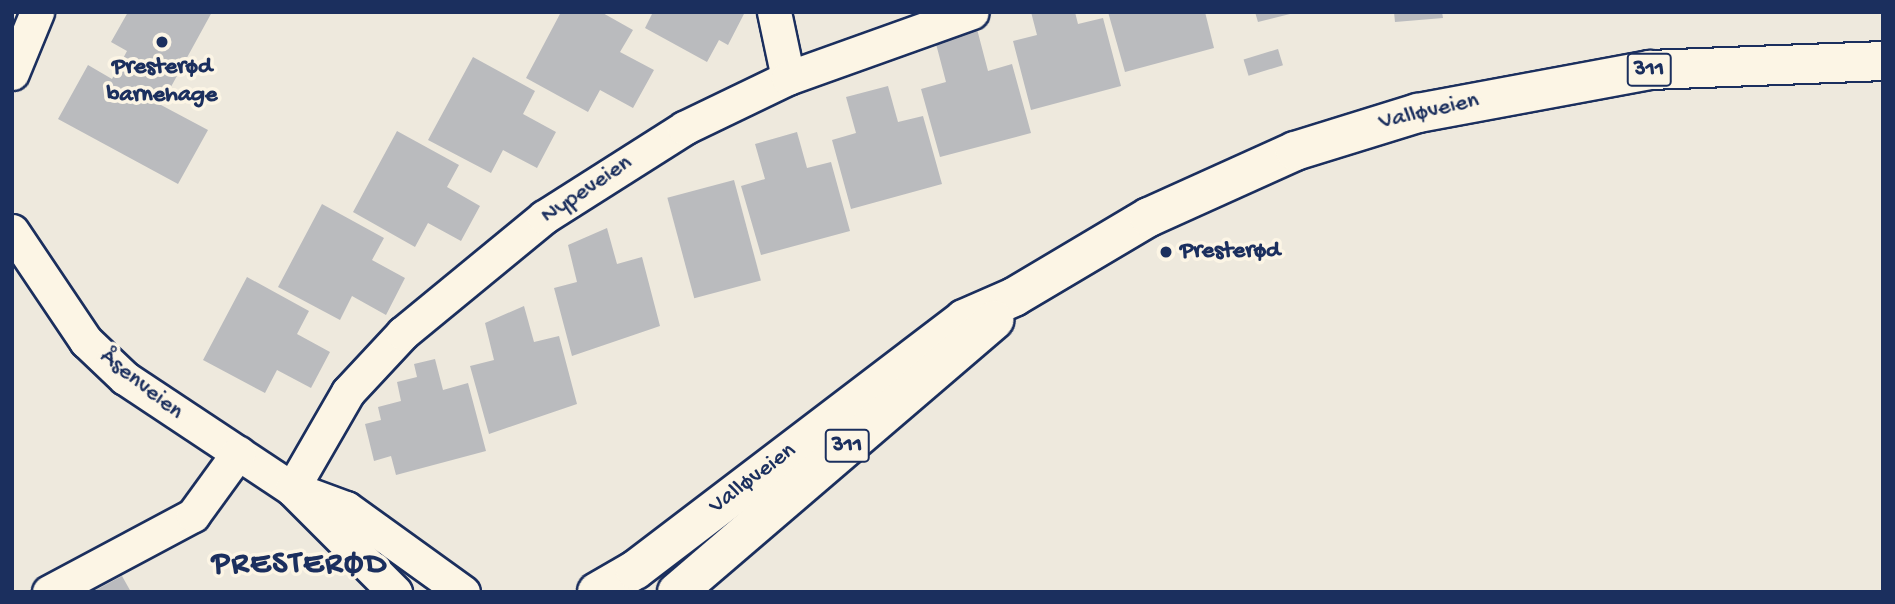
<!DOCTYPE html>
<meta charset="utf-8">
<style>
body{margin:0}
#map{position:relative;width:1895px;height:604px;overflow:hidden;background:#eee9dd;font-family:"Gochi Hand",sans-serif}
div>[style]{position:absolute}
.building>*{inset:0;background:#babbbe;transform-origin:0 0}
.roads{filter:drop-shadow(2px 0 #1b2f5e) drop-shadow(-2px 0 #1b2f5e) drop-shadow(0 2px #1b2f5e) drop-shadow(0 -2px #1b2f5e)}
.minor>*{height:33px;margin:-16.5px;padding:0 16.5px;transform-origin:16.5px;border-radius:16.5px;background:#fcf5e5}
.primary>*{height:38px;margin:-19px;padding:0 19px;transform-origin:19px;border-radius:19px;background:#fcf5e5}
.dots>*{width:19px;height:19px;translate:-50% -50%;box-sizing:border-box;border:4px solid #fcf5e5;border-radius:50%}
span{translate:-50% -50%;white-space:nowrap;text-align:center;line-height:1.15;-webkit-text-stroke:7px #fcf5e5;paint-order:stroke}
.shield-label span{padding:2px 5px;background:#fcf5e5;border:2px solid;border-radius:5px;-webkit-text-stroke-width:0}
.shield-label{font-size:23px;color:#1b2f5e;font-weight:700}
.poi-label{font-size:24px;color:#1b2f5e;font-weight:700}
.left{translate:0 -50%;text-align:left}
.street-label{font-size:24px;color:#1b2f5e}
.district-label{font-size:32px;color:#1b2f5e;font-weight:700;letter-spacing:2px}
.frame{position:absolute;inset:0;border:14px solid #1b2f5e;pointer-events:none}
</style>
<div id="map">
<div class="building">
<div style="clip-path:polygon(128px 12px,212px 12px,161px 105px,208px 130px,178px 184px,58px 119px,88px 65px,112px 79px,127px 51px,111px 42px)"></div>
<div style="clip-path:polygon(561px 12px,601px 12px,633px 30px,620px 52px,654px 70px,633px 108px,600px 90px,588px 112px,526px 78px)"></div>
<div style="clip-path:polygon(653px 12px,745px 12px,728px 45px,719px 40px,707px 62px,645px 28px)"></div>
<div style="clip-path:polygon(1031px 12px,1075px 12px,1078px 24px,1103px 18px,1121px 86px,1031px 110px,1013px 41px,1037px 35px)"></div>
<div style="clip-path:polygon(1108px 12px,1205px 12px,1214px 48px,1125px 72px)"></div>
<div style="clip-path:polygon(1255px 12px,1294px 12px,1294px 13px,1258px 22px)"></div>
<div style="clip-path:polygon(1394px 12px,1442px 12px,1443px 18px,1395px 22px)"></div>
<div style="clip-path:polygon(977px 29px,988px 71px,1012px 64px,1031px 133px,940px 157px,921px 89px,946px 82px,935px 40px)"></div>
<div style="left:1278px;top:49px;width:17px;height:36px;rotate:73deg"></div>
<div style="clip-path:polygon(473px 57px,535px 91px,523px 114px,556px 132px,537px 168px,503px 150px,491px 173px,428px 140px)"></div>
<div style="clip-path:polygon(888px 86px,898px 122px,923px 116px,942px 184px,851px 209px,832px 140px,856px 133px,846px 97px)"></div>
<div style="clip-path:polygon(397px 131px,459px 165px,447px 187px,480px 206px,461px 241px,428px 223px,415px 247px,353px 212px)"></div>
<div style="clip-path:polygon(797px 132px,807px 168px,831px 162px,850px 231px,761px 255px,741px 186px,765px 179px,755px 144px)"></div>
<div style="left:734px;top:180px;width:104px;height:69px;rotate:75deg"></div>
<div style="clip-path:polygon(322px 204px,384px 238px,372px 260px,405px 278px,386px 315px,352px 296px,340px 320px,278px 287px)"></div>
<div style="clip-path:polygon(607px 228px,617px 264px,642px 257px,660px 326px,572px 356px,554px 288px,577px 282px,568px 245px)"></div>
<div style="clip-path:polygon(247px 277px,309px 311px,297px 334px,330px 352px,311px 388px,277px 370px,265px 393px,203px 360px)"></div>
<div style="clip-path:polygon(524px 306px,534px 342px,559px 336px,577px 404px,489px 434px,470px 366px,494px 360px,485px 323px)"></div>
<div style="clip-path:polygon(435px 359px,443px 390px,468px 383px,486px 451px,396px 475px,391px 456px,374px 461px,365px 424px,381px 420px,378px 407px,401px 401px,397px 382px,417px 377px,414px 364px)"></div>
<div style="clip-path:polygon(122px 576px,131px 592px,92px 592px)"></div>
</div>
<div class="roads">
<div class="minor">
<div style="left:774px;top:12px;width:67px;rotate:78deg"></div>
<div style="left:12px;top:73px;width:66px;rotate:-67.7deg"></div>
<div style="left:12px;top:231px;width:133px;rotate:56.1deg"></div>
<div style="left:86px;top:341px;width:54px;rotate:43.5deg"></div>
<div style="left:125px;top:378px;width:201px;rotate:33.6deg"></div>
<div style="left:292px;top:489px;width:146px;rotate:45deg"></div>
<div style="left:292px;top:489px;width:112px;rotate:-60deg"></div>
<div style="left:348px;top:392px;width:81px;rotate:-47deg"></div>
<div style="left:403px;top:333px;width:183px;rotate:-39.4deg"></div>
<div style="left:544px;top:217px;width:166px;rotate:-32.4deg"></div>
<div style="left:684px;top:128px;width:115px;rotate:-25.7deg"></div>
<div style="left:788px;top:78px;width:195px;rotate:-19.7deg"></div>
<div style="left:305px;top:493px;width:44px;rotate:20.1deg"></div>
<div style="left:346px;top:508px;width:144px;rotate:35.7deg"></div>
<div style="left:49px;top:592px;width:163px;rotate:-28.1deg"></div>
<div style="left:193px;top:515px;width:77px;rotate:-54deg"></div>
</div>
<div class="primary">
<div style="left:597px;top:592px;width:44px;rotate:-30.1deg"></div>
<div style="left:635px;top:570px;width:414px;rotate:-37.3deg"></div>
<div style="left:964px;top:319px;width:55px;rotate:-23.7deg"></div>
<div style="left:1014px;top:297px;width:157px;rotate:-30.7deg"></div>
<div style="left:1149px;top:217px;width:160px;rotate:-24.3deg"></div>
<div style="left:1295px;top:151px;width:129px;rotate:-17.2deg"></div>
<div style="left:1418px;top:113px;width:236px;rotate:-10.5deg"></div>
<div style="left:1650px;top:70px;width:233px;rotate:-2.2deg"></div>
<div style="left:677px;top:592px;width:418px;rotate:-40.6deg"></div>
</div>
</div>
<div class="dots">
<div style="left:162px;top:42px;background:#1b2f5e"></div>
<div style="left:1166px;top:252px;background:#1b2f5e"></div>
</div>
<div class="shield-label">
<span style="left:1649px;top:70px">311</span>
<span style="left:847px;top:446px">311</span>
</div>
<div class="poi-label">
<span style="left:162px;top:82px">Presterød<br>barnehage</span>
<span class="left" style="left:1180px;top:252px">Presterød</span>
</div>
<div class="street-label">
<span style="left:1429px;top:112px;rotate:-13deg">Valløveien</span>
<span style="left:587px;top:190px;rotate:-34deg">Nypeveien</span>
<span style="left:141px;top:385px;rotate:38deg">Åsenveien</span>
<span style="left:753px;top:479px;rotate:-37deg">Valløveien</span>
</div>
<div class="district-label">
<span style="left:300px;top:565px">PRESTERØD</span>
</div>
<div class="frame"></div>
</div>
